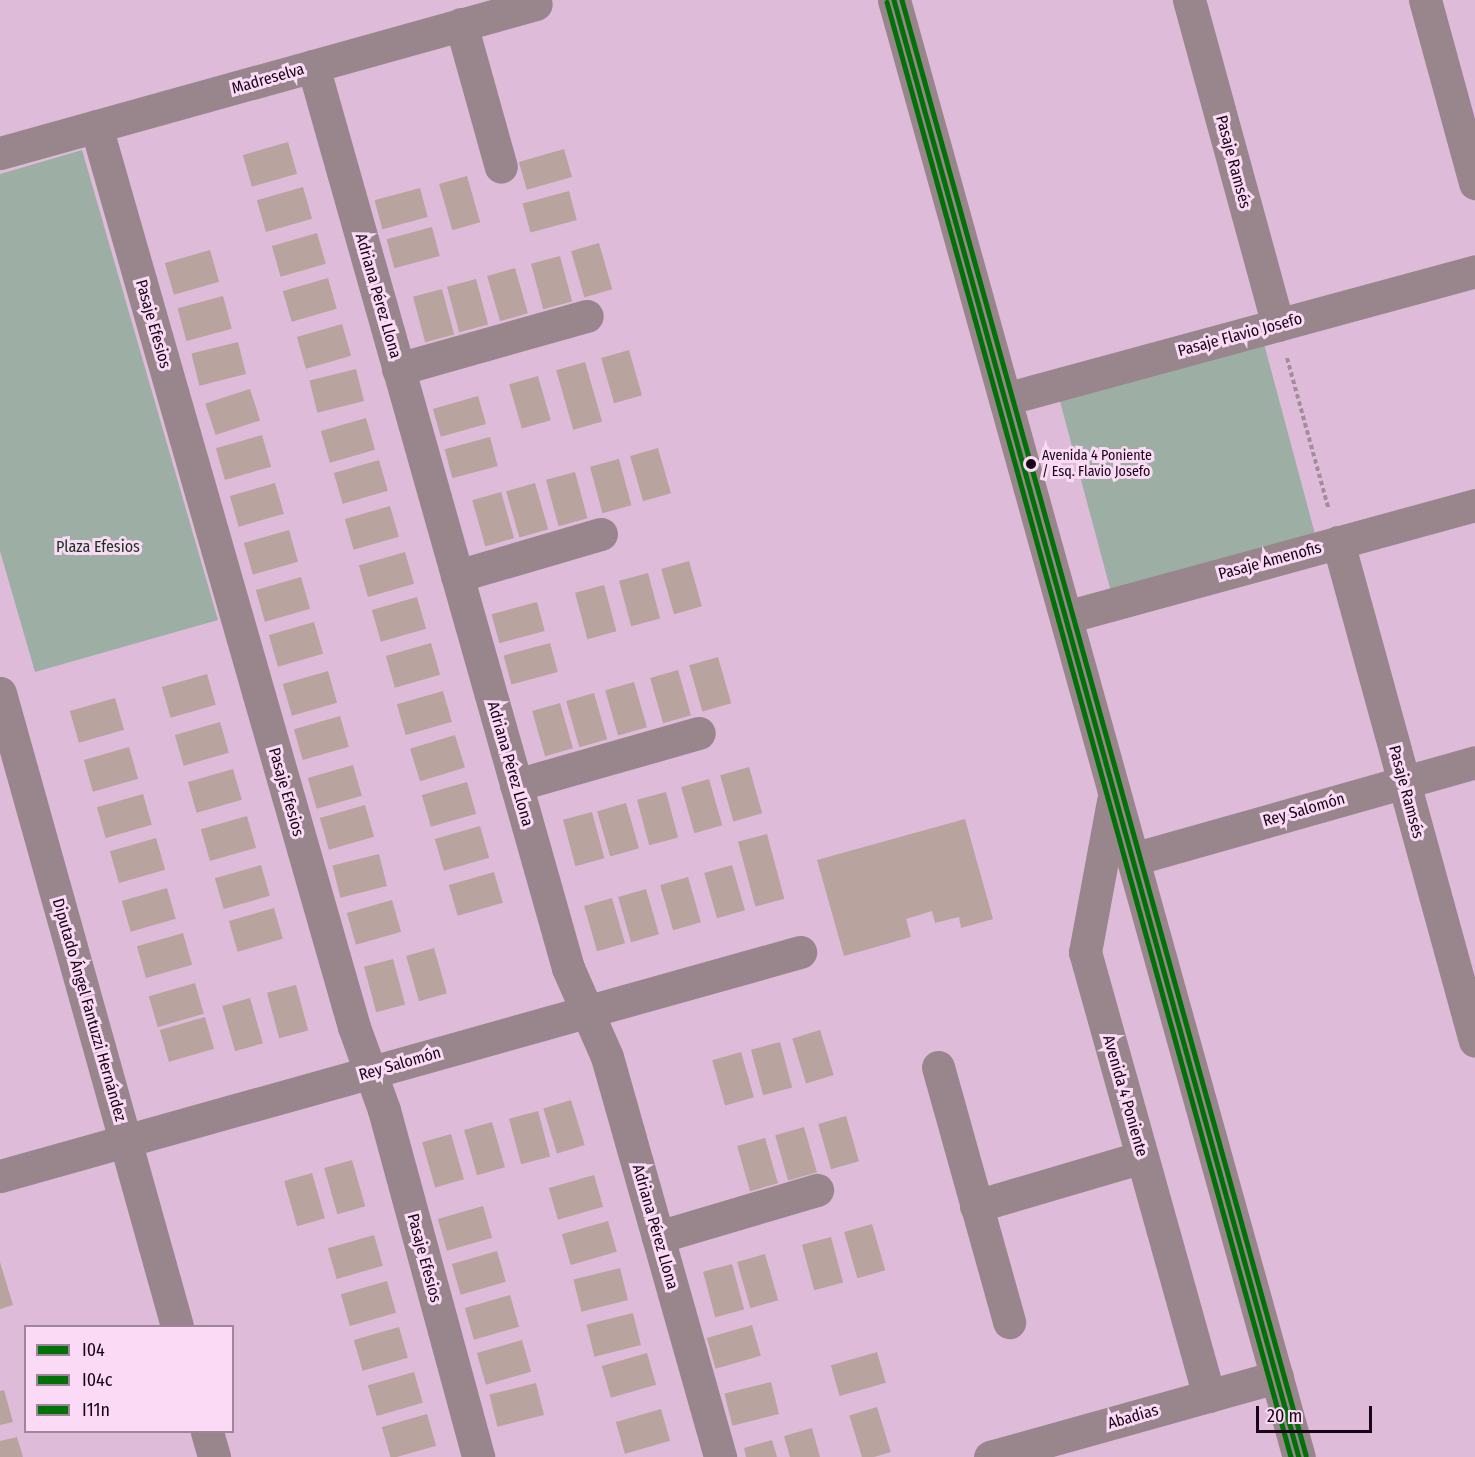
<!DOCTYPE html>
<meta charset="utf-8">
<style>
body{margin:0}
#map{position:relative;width:1475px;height:1457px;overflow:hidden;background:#debbd8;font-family:"Fira Sans Condensed",sans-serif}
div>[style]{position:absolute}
.green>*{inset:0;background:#9dafa4;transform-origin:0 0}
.building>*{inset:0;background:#b9a39f;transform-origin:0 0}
.path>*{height:4px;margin-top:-2px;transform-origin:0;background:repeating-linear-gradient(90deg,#a28d99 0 4.5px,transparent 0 7.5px)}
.minor>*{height:33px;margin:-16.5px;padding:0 16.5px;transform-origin:16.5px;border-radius:16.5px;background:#98868c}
.bus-1>*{height:4.5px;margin:-2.25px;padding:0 2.25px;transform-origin:2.25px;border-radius:2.25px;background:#007106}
.bus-2>*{height:4.5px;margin:-2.25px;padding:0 2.25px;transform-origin:2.25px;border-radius:2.25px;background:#007106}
.bus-3>*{height:4.5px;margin:-2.25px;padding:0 2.25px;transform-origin:2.25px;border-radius:2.25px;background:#007106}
.dots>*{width:16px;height:16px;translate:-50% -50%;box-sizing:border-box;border:3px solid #fadaf5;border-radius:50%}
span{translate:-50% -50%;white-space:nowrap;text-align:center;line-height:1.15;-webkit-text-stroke:6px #fadaf5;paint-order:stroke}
.bus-label{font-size:14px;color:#180416}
.left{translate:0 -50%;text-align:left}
.street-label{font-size:16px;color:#180416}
.park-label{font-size:16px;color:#13351e}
.legend{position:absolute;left:24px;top:1325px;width:210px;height:108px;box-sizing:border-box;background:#fadaf5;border:2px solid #a0849c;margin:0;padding:8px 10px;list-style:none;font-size:18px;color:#180416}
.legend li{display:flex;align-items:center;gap:12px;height:30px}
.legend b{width:30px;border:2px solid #a0849c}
.scale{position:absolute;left:1256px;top:1406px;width:116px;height:27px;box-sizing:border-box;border:3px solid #180416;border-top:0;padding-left:8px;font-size:18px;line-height:21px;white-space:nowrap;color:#180416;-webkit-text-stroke:4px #fadaf5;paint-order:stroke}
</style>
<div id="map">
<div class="green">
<div style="clip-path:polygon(82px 150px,218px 620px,35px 672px,0 551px,0 174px)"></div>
<div style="left:1263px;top:340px;width:204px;height:212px;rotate:75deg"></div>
</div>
<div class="building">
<div style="left:288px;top:142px;width:33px;height:47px;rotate:74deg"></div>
<div style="left:564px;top:149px;width:29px;height:47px;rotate:74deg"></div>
<div style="left:467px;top:176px;width:48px;height:29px;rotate:74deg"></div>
<div style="left:303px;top:187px;width:33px;height:48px;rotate:74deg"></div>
<div style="left:420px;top:188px;width:30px;height:47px;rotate:75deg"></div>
<div style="left:569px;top:191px;width:30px;height:48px;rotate:75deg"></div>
<div style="left:432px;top:227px;width:30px;height:47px;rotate:75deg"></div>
<div style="left:317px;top:233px;width:32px;height:47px;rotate:74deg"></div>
<div style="left:599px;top:243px;width:48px;height:29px;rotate:74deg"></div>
<div style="left:210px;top:250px;width:33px;height:47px;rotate:74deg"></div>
<div style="left:560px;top:256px;width:47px;height:30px;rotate:75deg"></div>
<div style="left:515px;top:268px;width:47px;height:29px;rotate:74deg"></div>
<div style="left:328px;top:278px;width:32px;height:47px;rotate:74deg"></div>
<div style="left:476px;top:279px;width:47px;height:30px;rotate:75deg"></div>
<div style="left:442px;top:289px;width:47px;height:30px;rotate:75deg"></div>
<div style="left:223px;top:296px;width:34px;height:47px;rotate:75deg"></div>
<div style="left:342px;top:324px;width:33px;height:47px;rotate:74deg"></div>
<div style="left:238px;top:342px;width:33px;height:48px;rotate:76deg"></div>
<div style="left:629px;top:350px;width:47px;height:29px;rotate:74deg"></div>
<div style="left:585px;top:362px;width:62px;height:30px;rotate:74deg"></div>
<div style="left:356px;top:369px;width:33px;height:48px;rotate:76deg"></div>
<div style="left:538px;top:376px;width:46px;height:30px;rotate:74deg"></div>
<div style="left:250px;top:389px;width:33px;height:47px;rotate:72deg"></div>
<div style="left:478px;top:396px;width:29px;height:47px;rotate:74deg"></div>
<div style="left:366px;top:418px;width:33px;height:47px;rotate:74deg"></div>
<div style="left:262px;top:435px;width:33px;height:48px;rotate:74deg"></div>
<div style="left:490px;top:437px;width:30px;height:47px;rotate:75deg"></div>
<div style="left:658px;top:448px;width:47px;height:29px;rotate:74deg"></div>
<div style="left:619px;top:459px;width:48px;height:30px;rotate:75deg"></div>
<div style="left:379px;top:460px;width:32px;height:47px;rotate:74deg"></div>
<div style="left:575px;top:472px;width:48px;height:30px;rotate:75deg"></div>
<div style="left:275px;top:483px;width:32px;height:47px;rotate:74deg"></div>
<div style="left:535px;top:483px;width:48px;height:30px;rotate:74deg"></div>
<div style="left:501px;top:492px;width:48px;height:30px;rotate:74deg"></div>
<div style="left:390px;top:506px;width:32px;height:47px;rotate:74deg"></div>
<div style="left:289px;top:530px;width:33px;height:47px;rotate:74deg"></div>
<div style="left:405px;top:552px;width:33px;height:48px;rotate:74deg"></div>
<div style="left:689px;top:561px;width:47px;height:29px;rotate:74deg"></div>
<div style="left:648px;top:573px;width:47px;height:30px;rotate:75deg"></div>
<div style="left:301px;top:577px;width:33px;height:47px;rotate:74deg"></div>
<div style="left:604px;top:585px;width:48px;height:30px;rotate:75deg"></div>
<div style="left:417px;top:597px;width:33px;height:47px;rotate:74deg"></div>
<div style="left:537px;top:602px;width:30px;height:47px;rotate:75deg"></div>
<div style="left:314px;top:622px;width:33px;height:47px;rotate:74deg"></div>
<div style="left:431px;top:643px;width:33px;height:47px;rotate:74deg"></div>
<div style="left:550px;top:643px;width:30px;height:48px;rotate:75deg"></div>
<div style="left:718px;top:657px;width:48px;height:30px;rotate:74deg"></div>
<div style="left:678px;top:670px;width:47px;height:29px;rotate:74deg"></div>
<div style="left:328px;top:671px;width:33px;height:47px;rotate:74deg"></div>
<div style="left:207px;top:674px;width:32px;height:47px;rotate:74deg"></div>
<div style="left:634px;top:682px;width:47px;height:30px;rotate:74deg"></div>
<div style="left:443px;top:691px;width:32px;height:48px;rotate:74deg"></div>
<div style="left:594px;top:693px;width:48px;height:29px;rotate:74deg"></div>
<div style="left:115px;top:698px;width:33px;height:47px;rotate:74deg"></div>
<div style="left:560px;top:703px;width:47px;height:29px;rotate:74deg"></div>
<div style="left:340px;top:716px;width:32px;height:48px;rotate:74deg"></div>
<div style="left:220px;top:722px;width:32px;height:47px;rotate:74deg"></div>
<div style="left:455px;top:735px;width:34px;height:47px;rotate:73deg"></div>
<div style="left:129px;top:747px;width:33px;height:47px;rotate:74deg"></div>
<div style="left:353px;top:765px;width:32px;height:47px;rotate:74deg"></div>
<div style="left:749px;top:767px;width:48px;height:30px;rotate:74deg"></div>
<div style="left:233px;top:769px;width:32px;height:47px;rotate:74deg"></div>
<div style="left:709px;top:779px;width:48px;height:29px;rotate:74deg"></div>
<div style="left:467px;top:782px;width:33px;height:47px;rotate:74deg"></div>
<div style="left:666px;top:792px;width:47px;height:30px;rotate:75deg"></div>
<div style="left:143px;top:794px;width:32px;height:48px;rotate:74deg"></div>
<div style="left:626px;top:803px;width:47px;height:30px;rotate:74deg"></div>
<div style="left:365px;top:805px;width:33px;height:47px;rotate:74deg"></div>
<div style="left:592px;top:812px;width:48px;height:30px;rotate:75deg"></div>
<div style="left:247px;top:816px;width:33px;height:48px;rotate:74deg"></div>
<div style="clip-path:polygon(965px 819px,993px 919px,961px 928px,959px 917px,935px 923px,932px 911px,906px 919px,911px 937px,844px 956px,817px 860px)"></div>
<div style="left:480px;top:826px;width:33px;height:47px;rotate:74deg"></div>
<div style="left:767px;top:834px;width:67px;height:30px;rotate:75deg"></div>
<div style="left:156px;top:838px;width:33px;height:48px;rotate:74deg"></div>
<div style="left:379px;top:854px;width:33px;height:48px;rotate:76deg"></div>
<div style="left:261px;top:865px;width:32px;height:48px;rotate:74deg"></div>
<div style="left:732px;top:865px;width:47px;height:29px;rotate:74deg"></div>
<div style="left:494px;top:872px;width:32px;height:47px;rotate:74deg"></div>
<div style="left:688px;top:877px;width:47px;height:29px;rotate:74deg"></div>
<div style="left:167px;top:888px;width:32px;height:47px;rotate:74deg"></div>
<div style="left:646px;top:889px;width:47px;height:29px;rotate:74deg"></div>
<div style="left:612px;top:898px;width:47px;height:29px;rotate:74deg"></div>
<div style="left:392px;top:900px;width:33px;height:47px;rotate:74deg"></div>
<div style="left:274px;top:908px;width:32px;height:47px;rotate:74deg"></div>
<div style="left:183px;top:933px;width:33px;height:48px;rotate:74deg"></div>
<div style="left:434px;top:948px;width:47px;height:29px;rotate:74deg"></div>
<div style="left:393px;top:959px;width:47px;height:30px;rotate:75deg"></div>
<div style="left:195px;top:983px;width:32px;height:48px;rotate:74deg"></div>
<div style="left:296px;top:985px;width:47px;height:30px;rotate:75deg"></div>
<div style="left:250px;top:998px;width:47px;height:29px;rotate:74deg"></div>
<div style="left:205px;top:1017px;width:33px;height:47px;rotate:74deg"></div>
<div style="left:820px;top:1030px;width:47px;height:29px;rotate:73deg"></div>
<div style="left:780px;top:1042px;width:47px;height:30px;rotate:75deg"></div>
<div style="left:741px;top:1052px;width:47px;height:30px;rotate:74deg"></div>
<div style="left:571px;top:1100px;width:47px;height:29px;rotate:73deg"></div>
<div style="left:538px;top:1111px;width:47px;height:30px;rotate:75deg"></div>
<div style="left:846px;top:1116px;width:47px;height:29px;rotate:74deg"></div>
<div style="left:492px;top:1122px;width:47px;height:29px;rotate:74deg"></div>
<div style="left:804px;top:1127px;width:47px;height:30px;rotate:74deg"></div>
<div style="left:451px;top:1134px;width:47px;height:30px;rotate:74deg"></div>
<div style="left:765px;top:1138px;width:47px;height:29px;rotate:74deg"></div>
<div style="left:352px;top:1160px;width:48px;height:29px;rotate:74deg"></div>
<div style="left:312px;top:1173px;width:47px;height:29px;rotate:74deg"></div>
<div style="left:594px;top:1175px;width:33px;height:47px;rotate:74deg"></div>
<div style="left:483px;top:1206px;width:33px;height:47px;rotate:74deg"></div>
<div style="left:608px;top:1221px;width:32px;height:48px;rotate:74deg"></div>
<div style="left:872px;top:1224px;width:48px;height:29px;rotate:74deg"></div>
<div style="left:374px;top:1235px;width:32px;height:48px;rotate:74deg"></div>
<div style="left:831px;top:1237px;width:47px;height:30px;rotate:75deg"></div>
<div style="left:497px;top:1251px;width:32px;height:47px;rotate:74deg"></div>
<div style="left:765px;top:1254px;width:48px;height:29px;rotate:74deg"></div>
<div style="clip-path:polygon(0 1262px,13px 1305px,0 1309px)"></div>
<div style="left:732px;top:1264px;width:47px;height:30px;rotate:75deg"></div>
<div style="left:620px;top:1268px;width:33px;height:48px;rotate:76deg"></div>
<div style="left:387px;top:1281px;width:33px;height:48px;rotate:74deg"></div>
<div style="left:510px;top:1295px;width:33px;height:47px;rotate:74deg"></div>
<div style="left:633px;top:1313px;width:33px;height:48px;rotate:76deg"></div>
<div style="left:752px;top:1325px;width:32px;height:47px;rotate:74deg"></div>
<div style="left:399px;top:1327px;width:32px;height:47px;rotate:74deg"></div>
<div style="left:522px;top:1340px;width:33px;height:47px;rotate:74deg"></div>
<div style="left:877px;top:1352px;width:32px;height:48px;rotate:74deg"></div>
<div style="left:647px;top:1353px;width:33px;height:47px;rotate:74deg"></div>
<div style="left:414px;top:1372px;width:32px;height:48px;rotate:74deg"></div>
<div style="left:771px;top:1382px;width:33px;height:48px;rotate:76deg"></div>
<div style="left:536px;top:1383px;width:33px;height:48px;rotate:76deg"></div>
<div style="clip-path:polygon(4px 1390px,13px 1422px,0 1425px,0 1391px)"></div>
<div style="left:877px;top:1407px;width:47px;height:29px;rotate:73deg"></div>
<div style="left:661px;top:1409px;width:33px;height:47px;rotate:74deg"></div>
<div style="left:427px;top:1414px;width:33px;height:47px;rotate:74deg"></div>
<div style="clip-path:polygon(812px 1428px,820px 1457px,790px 1457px,784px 1436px)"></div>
<div style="clip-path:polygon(17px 1437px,23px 1457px,0 1457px,0 1441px)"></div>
<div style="clip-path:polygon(772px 1440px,777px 1457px,746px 1457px,744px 1448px)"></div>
</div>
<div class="path">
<div style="left:1287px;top:358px;width:155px;rotate:74.6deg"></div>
</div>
<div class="minor">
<div style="left:894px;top:0;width:1512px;rotate:74.47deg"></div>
<div style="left:1189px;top:0;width:337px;rotate:74.7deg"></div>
<div style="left:1425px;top:0;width:190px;rotate:74.7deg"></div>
<div style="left:461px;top:24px;width:148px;rotate:74.4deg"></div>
<div style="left:313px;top:66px;width:937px;rotate:74.21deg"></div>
<div style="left:568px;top:968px;width:97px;rotate:66.3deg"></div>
<div style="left:607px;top:1057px;width:416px;rotate:74.2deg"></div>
<div style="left:96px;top:126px;width:937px;rotate:74.02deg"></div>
<div style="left:354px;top:1027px;width:88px;rotate:70.1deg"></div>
<div style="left:384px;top:1110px;width:360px;rotate:74.8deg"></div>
<div style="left:0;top:153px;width:556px;rotate:-15.54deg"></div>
<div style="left:398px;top:369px;width:196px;rotate:-15.7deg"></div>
<div style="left:1005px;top:399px;width:487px;rotate:-15.2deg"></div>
<div style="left:1338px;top:542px;width:517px;rotate:74.65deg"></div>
<div style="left:457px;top:576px;width:150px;rotate:-16.3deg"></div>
<div style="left:1066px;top:617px;width:424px;rotate:-15.3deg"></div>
<div style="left:0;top:693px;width:657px;rotate:74.38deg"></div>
<div style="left:516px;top:785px;width:190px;rotate:-15.9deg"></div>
<div style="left:1113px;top:801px;width:154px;rotate:100.5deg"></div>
<div style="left:1085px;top:952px;width:461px;rotate:74.4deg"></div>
<div style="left:1133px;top:859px;width:355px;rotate:-15.8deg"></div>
<div style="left:938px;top:1067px;width:265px;rotate:74.4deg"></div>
<div style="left:0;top:1176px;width:831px;rotate:-15.64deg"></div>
<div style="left:976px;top:1206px;width:173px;rotate:-16.4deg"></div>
<div style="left:658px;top:1237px;width:166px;rotate:-16.5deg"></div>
<div style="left:207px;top:1432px;width:26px;rotate:74deg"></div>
<div style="left:990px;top:1457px;width:298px;rotate:-15.6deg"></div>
</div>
<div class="bus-1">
<div style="left:894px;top:0;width:1512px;rotate:74.47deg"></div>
</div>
<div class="bus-2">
<div style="left:887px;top:2px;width:1510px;rotate:74.48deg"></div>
</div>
<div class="bus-3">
<div style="left:902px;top:0;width:1510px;rotate:74.48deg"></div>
</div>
<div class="dots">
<div style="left:1031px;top:464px;background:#180416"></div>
</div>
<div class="bus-label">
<span class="left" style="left:1042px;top:464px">Avenida 4 Poniente<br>/ Esq. Flavio Josefo</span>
</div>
<div class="street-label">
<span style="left:268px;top:79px;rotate:-16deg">Madreselva</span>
<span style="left:1233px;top:162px;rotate:75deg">Pasaje Ramsés</span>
<span style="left:378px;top:296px;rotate:74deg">Adriana Pérez Llona</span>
<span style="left:153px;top:324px;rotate:74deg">Pasaje Efesios</span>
<span style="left:1240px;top:335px;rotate:-15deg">Pasaje Flavio Josefo</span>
<span style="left:1270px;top:561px;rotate:-15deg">Pasaje Amenofis</span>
<span style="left:510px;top:764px;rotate:74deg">Adriana Pérez Llona</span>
<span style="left:286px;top:792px;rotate:74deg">Pasaje Efesios</span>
<span style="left:1406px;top:792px;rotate:75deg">Pasaje Ramsés</span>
<span style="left:1304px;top:810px;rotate:-16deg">Rey Salomón</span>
<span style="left:89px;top:1010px;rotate:74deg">Diputado Ángel Fantuzzi Hernández</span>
<span style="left:400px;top:1064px;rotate:-16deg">Rey Salomón</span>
<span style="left:1125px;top:1096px;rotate:74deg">Avenida 4 Poniente</span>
<span style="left:655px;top:1227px;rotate:74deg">Adriana Pérez Llona</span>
<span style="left:424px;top:1258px;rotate:75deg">Pasaje Efesios</span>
<span style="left:1133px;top:1417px;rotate:-16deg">Abadias</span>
</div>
<div class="park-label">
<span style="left:98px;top:547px">Plaza Efesios</span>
</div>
<ul class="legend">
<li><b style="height:8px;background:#007106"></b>I04</li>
<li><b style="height:8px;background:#007106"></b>I04c</li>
<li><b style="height:8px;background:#007106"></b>I11n</li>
</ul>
<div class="scale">20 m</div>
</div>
